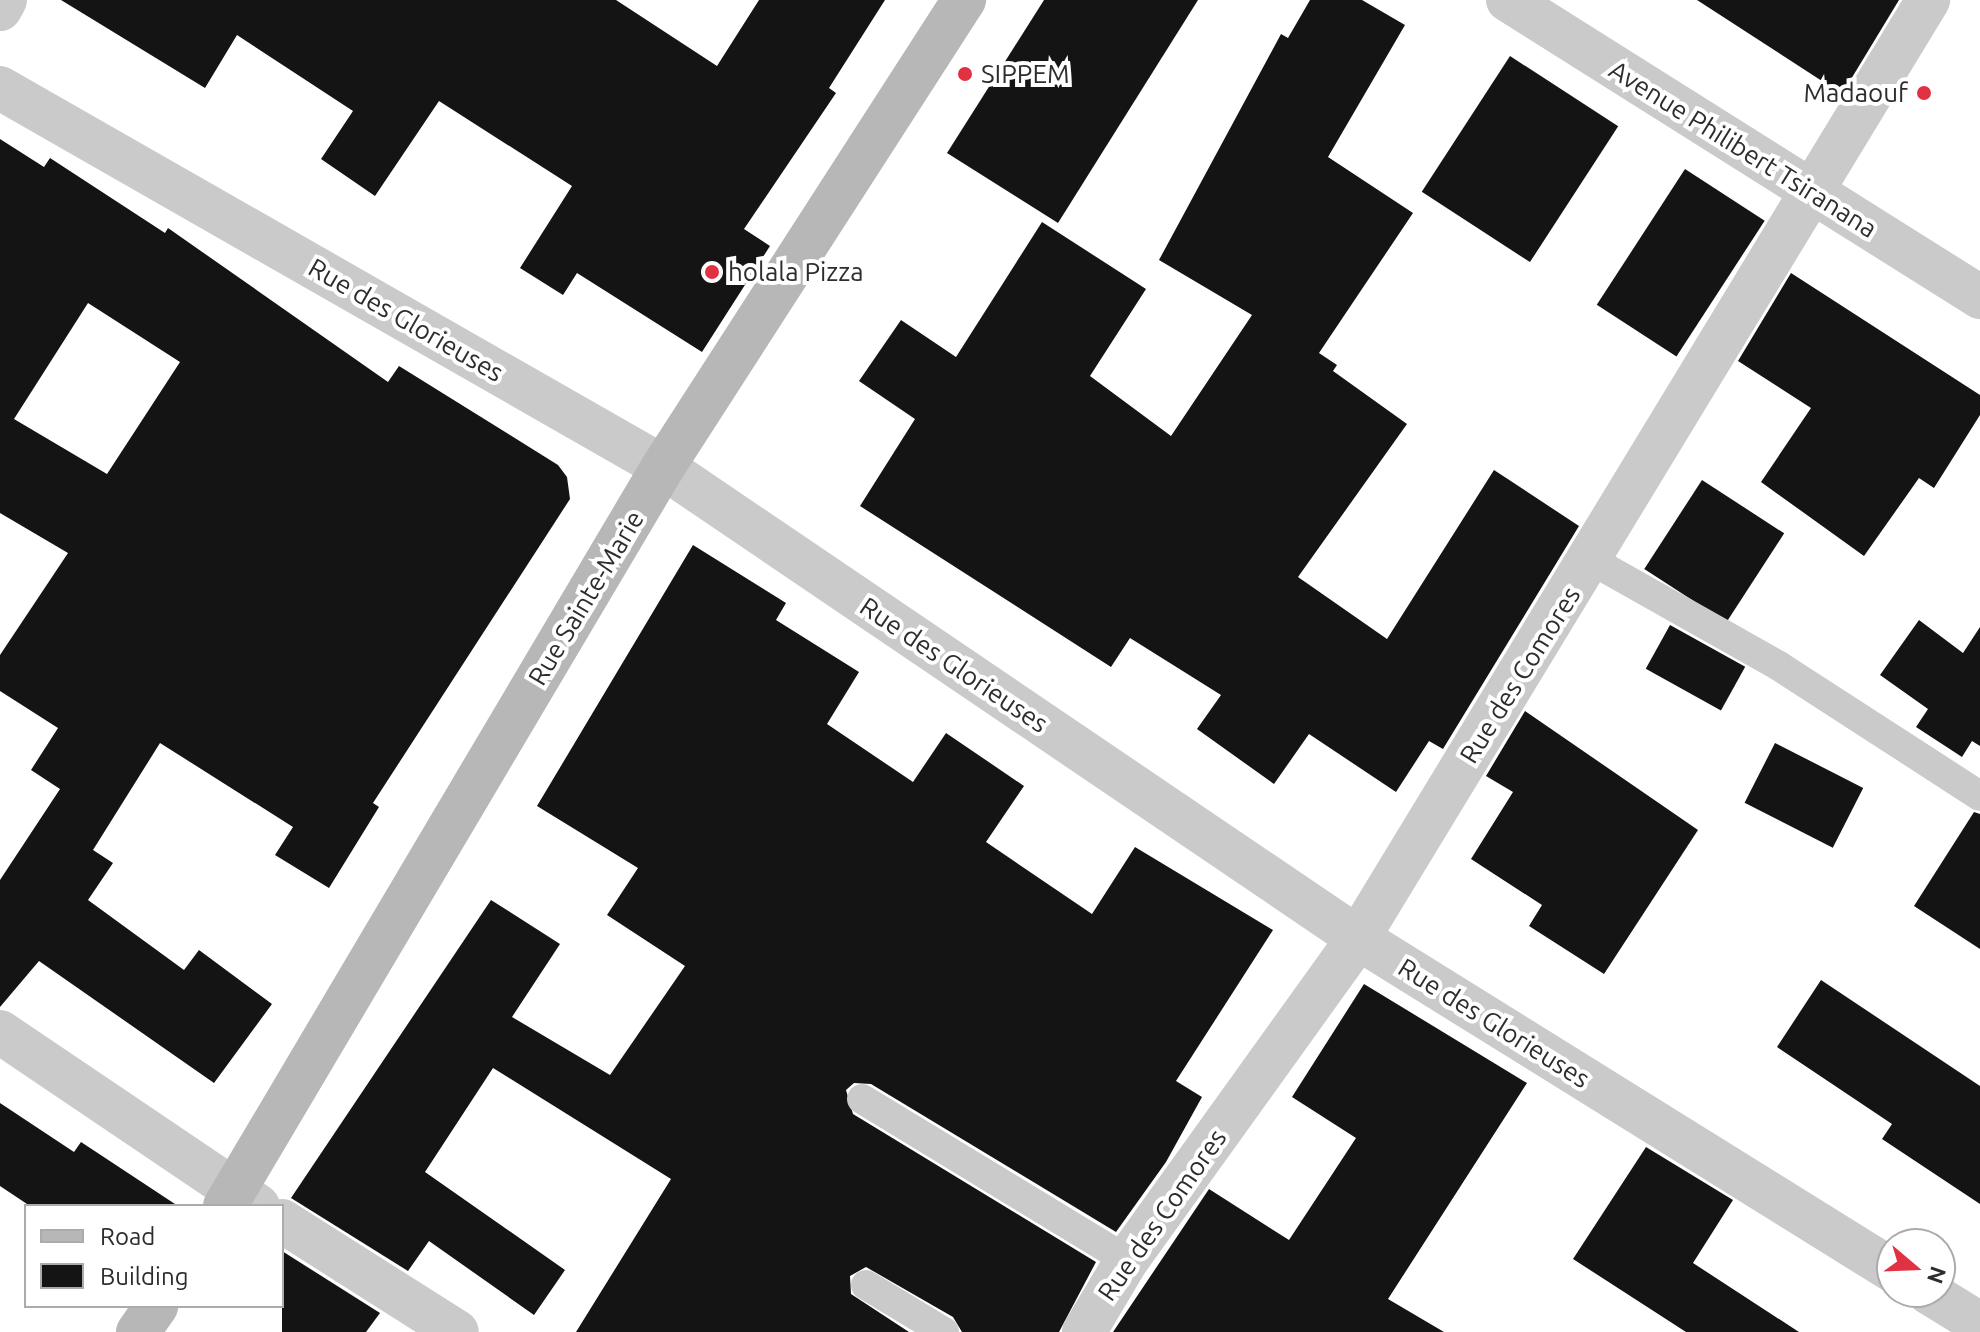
<!DOCTYPE html>
<style>
body{margin:0}
#map{position:relative;width:1980px;height:1332px;overflow:hidden;background:#fff;font-family:Ubuntu,sans-serif}
div>[style]{position:absolute}
.building>*{inset:0;background:#141414;transform-origin:0 0}
.service>*{height:30px;margin:-15px;padding:0 15px;transform-origin:15px;border-radius:15px;background:#cacaca}
.minor>*{height:44px;margin:-22px;padding:0 22px;transform-origin:22px;border-radius:22px;background:#cacaca}
.secondary>*{height:44px;margin:-22px;padding:0 22px;transform-origin:22px;border-radius:22px;background:#b7b7b7}
.dots>*{width:22px;height:22px;translate:-50% -50%;box-sizing:border-box;border:4px solid #fff;border-radius:50%}
span{translate:-50% -50%;white-space:nowrap;text-align:center;line-height:1.15;-webkit-text-stroke:8px #fff;paint-order:stroke}
.poi-label{font-size:26px;color:#2d2d2d}
.left{translate:0 -50%;text-align:left}
.right{translate:-100% -50%;text-align:right}
.street-label{font-size:26px;color:#2d2d2d}
.legend{position:absolute;left:24px;top:1204px;width:260px;height:104px;box-sizing:border-box;background:#fff;border:2px solid #ababab;margin:0;padding:10px 14px;list-style:none;font-size:24px;color:#2d2d2d}
.legend li{display:flex;align-items:center;gap:16px;height:40px}
.legend b{width:40px;border:2px solid #ababab}
.north{position:absolute;left:1876px;top:1228px;width:80px;height:80px;box-sizing:border-box;background:#fff;border:2px solid #ababab;border-radius:50%;rotate:109deg;font-size:22px;font-weight:700;line-height:32px;text-align:center;color:#2d2d2d}
.north::after{content:'';display:block;margin:auto;width:28px;height:36px;background:#e13244;clip-path:polygon(50% 0,100% 100%,50% 72%,0 100%)}
</style>
<div id="map">
<div class="building">
<div style="clip-path:polygon(61px 0,616px 0,717px 66px,759px 0,885px 0,829px 88px,836px 93px,744px 229px,770px 246px,702px 352px,577px 273px,563px 295px,520px 268px,572px 186px,439px 101px,375px 196px,321px 159px,353px 111px,237px 35px,205px 88px)"></div>
<div style="clip-path:polygon(1044px 0,1198px 0,1058px 223px,947px 153px)"></div>
<div style="clip-path:polygon(1310px 0,1362px 0,1405px 25px,1328px 157px,1413px 213px,1319px 353px,1337px 365px,1333px 371px,1407px 424px,1298px 577px,1387px 639px,1494px 470px,1579px 526px,1443px 749px,1429px 741px,1396px 792px,1309px 734px,1274px 784px,1197px 729px,1221px 695px,1130px 638px,1111px 667px,860px 506px,915px 419px,859px 381px,901px 320px,956px 357px,1042px 222px,1146px 289px,1090px 376px,1171px 436px,1252px 315px,1159px 260px,1281px 34px,1288px 38px)"></div>
<div style="clip-path:polygon(1697px 0,1899px 0,1842px 94px)"></div>
<div style="left:1510px;top:56px;width:129px;height:162px;rotate:33deg"></div>
<div style="clip-path:polygon(evenodd,0 139px,44px 167px,50px 158px,165px 233px,168px 228px,388px 382px,399px 366px,558px 465px,567px 477px,570px 499px,373px 803px,379px 807px,329px 888px,275px 855px,293px 827px,160px 743px,93px 850px,113px 863px,88px 900px,184px 970px,199px 950px,272px 1004px,214px 1083px,39px 961px,0 1007px,0 880px,60px 789px,31px 770px,58px 728px,0 691px,0 655px,68px 553px,0 513px,0 139px,88px 303px,180px 362px,107px 474px,14px 419px,88px 303px)"></div>
<div style="left:1685px;top:169px;width:95px;height:162px;rotate:33deg"></div>
<div style="clip-path:polygon(1791px 273px,1980px 395px,1980px 415px,1934px 488px,1919px 478px,1864px 556px,1761px 482px,1811px 408px,1738px 361px)"></div>
<div style="left:1702px;top:480px;width:98px;height:106px;rotate:33deg"></div>
<div style="clip-path:polygon(693px 545px,786px 603px,776px 620px,859px 672px,827px 724px,913px 782px,946px 733px,1024px 786px,986px 842px,1092px 914px,1135px 847px,1273px 930px,1176px 1081px,1202px 1097px,1166px 1162px,1116px 1232px,871px 1084px,854px 1083px,846px 1090px,853px 1114px,1096px 1262px,1059px 1332px,962px 1332px,953px 1317px,866px 1267px,850px 1276px,851px 1294px,909px 1332px,576px 1332px,671px 1179px,493px 1068px,425px 1172px,565px 1270px,534px 1315px,429px 1241px,408px 1271px,291px 1198px,491px 900px,560px 944px,512px 1017px,610px 1075px,685px 966px,607px 915px,638px 868px,537px 806px)"></div>
<div style="clip-path:polygon(1919px 620px,1963px 653px,1980px 627px,1980px 746px,1972px 741px,1962px 757px,1916px 727px,1928px 709px,1880px 675px)"></div>
<div style="left:1670px;top:625px;width:86px;height:50px;rotate:29deg"></div>
<div style="clip-path:polygon(1525px 711px,1698px 830px,1604px 974px,1529px 926px,1542px 905px,1471px 859px,1513px 792px,1486px 776px)"></div>
<div style="left:1775px;top:743px;width:99px;height:67px;rotate:27deg"></div>
<div style="clip-path:polygon(1974px 812px,1980px 814px,1980px 949px,1914px 906px)"></div>
<div style="clip-path:polygon(1821px 980px,1980px 1086px,1980px 1204px,1882px 1139px,1892px 1124px,1777px 1047px)"></div>
<div style="clip-path:polygon(1364px 984px,1527px 1083px,1388px 1299px,1444px 1332px,1113px 1332px,1209px 1189px,1289px 1240px,1356px 1138px,1292px 1097px)"></div>
<div style="clip-path:polygon(0 1103px,74px 1152px,81px 1142px,178px 1206px,30px 1206px,0 1186px)"></div>
<div style="clip-path:polygon(1646px 1147px,1733px 1200px,1693px 1263px,1799px 1332px,1686px 1332px,1573px 1259px)"></div>
<div style="clip-path:polygon(282px 1251px,380px 1313px,366px 1332px,282px 1332px)"></div>
</div>
<div class="service">
<div style="left:1591px;top:560px;width:216px;rotate:29.4deg"></div>
<div style="left:1779px;top:666px;width:239px;rotate:32.9deg"></div>
<div style="left:862px;top:1099px;width:310px;rotate:31.3deg"></div>
<div style="left:866px;top:1285px;width:91px;rotate:31.1deg"></div>
</div>
<div class="minor">
<div style="left:1508px;top:0;width:558px;rotate:32.18deg"></div>
<div style="left:0;top:9px;width:10px;rotate:-61deg"></div>
<div style="left:0;top:88px;width:764px;rotate:29.75deg"></div>
<div style="left:663px;top:467px;width:840px;rotate:34.13deg"></div>
<div style="left:1358px;top:938px;width:629px;rotate:31.87deg"></div>
<div style="left:0;top:1032px;width:311px;rotate:34deg"></div>
<div style="left:282px;top:1221px;width:207px;rotate:32.4deg"></div>
<div style="left:1928px;top:1292px;width:61px;rotate:31.6deg"></div>
<div style="left:1084px;top:1332px;width:84px;rotate:-59.2deg"></div>
<div style="left:1127px;top:1260px;width:396px;rotate:-54.3deg"></div>
<div style="left:1358px;top:938px;width:1098px;rotate:-58.71deg"></div>
</div>
<div class="secondary">
<div style="left:225px;top:1206px;width:859px;rotate:-59.35deg"></div>
<div style="left:663px;top:467px;width:556px;rotate:-57.2deg"></div>
<div style="left:138px;top:1332px;width:32px;rotate:-55deg"></div>
</div>
<div class="dots">
<div style="left:965px;top:74px;background:#e13244"></div>
<div style="left:1924px;top:93px;background:#e13244"></div>
<div style="left:712px;top:272px;background:#e13244"></div>
</div>
<div class="poi-label">
<span class="left" style="left:981px;top:74px">SIPPEM</span>
<span class="right" style="left:1908px;top:93px">Madaouf</span>
<span class="left" style="left:728px;top:272px">holala Pizza</span>
</div>
<div class="street-label">
<span style="left:1743px;top:149px;rotate:32deg">Avenue Philibert Tsiranana</span>
<span style="left:406px;top:320px;rotate:30deg">Rue des Glorieuses</span>
<span style="left:586px;top:598px;rotate:-59deg">Rue Sainte-Marie</span>
<span style="left:954px;top:665px;rotate:34deg">Rue des Glorieuses</span>
<span style="left:1520px;top:675px;rotate:-58deg">Rue des Comores</span>
<span style="left:1494px;top:1023px;rotate:32deg">Rue des Glorieuses</span>
<span style="left:1162px;top:1215px;rotate:-55deg">Rue des Comores</span>
</div>
<ul class="legend">
<li><b style="height:10px;background:#b7b7b7"></b>Road</li>
<li><b style="height:22px;background:#141414"></b>Building</li>
</ul>
<div class="north">N</div>
</div>
